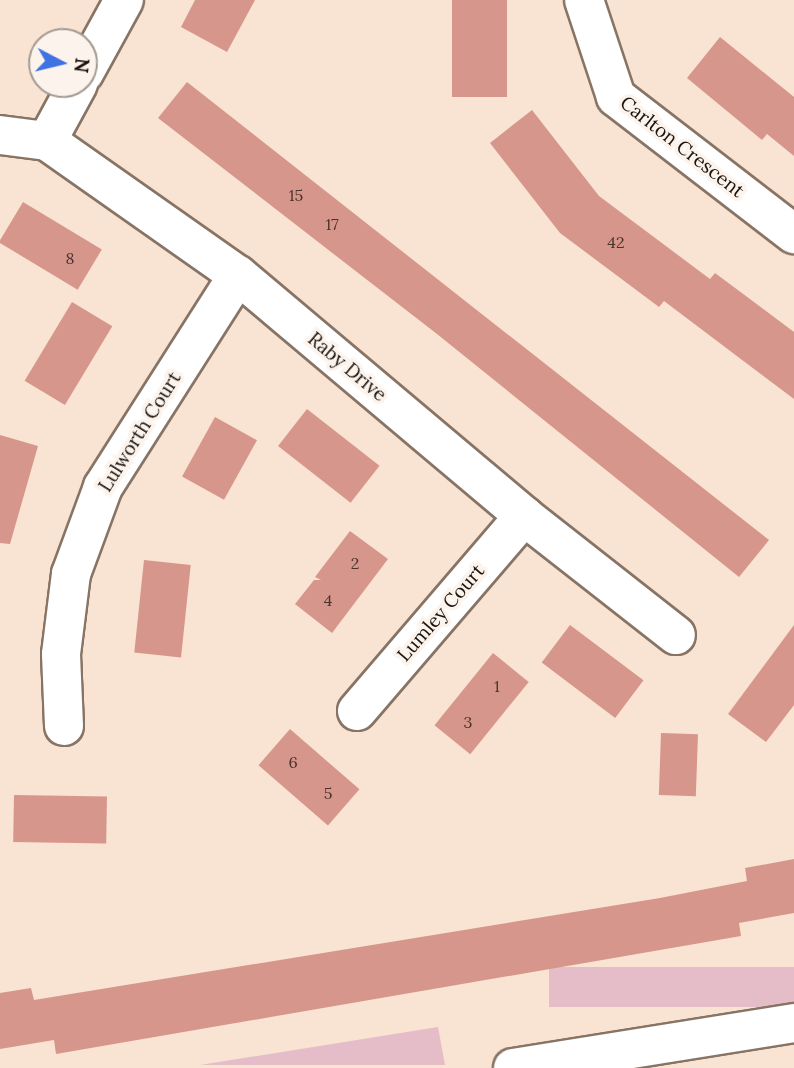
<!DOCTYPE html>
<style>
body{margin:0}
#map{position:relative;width:794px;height:1068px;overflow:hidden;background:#f9e3d2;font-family:Lora,serif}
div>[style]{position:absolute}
.green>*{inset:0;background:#e5bdc9;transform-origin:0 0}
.building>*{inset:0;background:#d7968c;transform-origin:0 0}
.roads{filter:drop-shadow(2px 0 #877465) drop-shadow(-2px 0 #877465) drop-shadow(0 2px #877465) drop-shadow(0 -2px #877465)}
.street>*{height:38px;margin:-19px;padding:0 19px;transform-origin:19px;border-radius:19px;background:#fff}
span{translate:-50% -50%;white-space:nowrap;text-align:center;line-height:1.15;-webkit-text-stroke:7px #fcf3ec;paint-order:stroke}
.number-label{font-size:16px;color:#4a342e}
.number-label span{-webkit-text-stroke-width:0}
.street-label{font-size:19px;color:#1b140e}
.north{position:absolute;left:28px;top:28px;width:70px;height:70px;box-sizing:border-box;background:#fcf3ec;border:2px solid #a29a93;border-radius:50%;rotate:97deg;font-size:19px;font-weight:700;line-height:28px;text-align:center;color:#1b140e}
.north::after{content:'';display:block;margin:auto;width:24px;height:32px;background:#3f72e3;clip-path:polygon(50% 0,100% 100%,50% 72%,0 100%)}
</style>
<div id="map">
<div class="green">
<div style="left:794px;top:967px;width:40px;height:245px;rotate:90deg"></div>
<div style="clip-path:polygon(438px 1027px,445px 1065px,200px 1065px)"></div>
</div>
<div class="building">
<div style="clip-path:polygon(195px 0,255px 0,227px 52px,181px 27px)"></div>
<div style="left:452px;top:0;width:55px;height:97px"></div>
<div style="clip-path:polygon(720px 37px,794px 97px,794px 156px,767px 134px,762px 140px,687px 78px)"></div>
<div style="clip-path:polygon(187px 82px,769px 540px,739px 577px,437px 334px,158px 118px)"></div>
<div style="clip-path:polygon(532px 110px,599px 196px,710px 279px,715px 273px,794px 332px,794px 399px,664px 301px,659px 307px,560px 233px,490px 143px)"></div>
<div style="left:23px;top:202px;width:92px;height:47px;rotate:31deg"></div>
<div style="left:72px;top:302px;width:47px;height:92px;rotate:31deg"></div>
<div style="left:307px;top:409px;width:92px;height:47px;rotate:38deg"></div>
<div style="left:215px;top:417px;width:48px;height:68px;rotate:29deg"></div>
<div style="clip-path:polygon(0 435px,38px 446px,10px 544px,0 543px)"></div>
<div style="clip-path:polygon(350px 531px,388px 559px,332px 633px,295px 604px,314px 580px,321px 580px,315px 577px)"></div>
<div style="left:144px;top:560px;width:47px;height:93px;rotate:6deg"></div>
<div style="left:570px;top:625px;width:92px;height:47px;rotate:37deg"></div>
<div style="clip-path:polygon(794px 625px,794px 705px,766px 742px,728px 714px)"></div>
<div style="left:493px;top:653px;width:46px;height:93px;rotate:39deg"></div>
<div style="left:290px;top:729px;width:92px;height:48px;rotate:41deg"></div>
<div style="left:661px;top:733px;width:37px;height:62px;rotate:2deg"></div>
<div style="left:14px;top:795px;width:93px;height:47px;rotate:1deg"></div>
<div style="clip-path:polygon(794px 859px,794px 913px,739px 923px,741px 936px,56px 1054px,54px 1040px,0 1049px,0 993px,31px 988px,34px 1000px,660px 898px,747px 881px,745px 868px)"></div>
</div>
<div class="roads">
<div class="street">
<div style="left:584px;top:0;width:102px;rotate:71.7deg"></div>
<div style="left:616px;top:97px;width:225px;rotate:37.6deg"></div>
<div style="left:84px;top:73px;width:83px;rotate:-61.3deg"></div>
<div style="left:0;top:135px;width:47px;rotate:7.3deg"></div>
<div style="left:47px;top:141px;width:233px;rotate:35.1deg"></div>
<div style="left:238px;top:275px;width:374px;rotate:40.1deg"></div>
<div style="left:524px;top:516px;width:193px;rotate:38.1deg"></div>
<div style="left:47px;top:141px;width:65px;rotate:-61.5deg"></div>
<div style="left:357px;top:711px;width:257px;rotate:-49.4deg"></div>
<div style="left:64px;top:726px;width:72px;rotate:-92.4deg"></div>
<div style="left:61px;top:654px;width:81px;rotate:-82.9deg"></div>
<div style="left:71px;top:574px;width:93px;rotate:-69.8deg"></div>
<div style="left:103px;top:487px;width:251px;rotate:-57.5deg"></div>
<div style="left:513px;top:1068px;width:285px;rotate:-9.1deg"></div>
</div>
</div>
<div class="number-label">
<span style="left:296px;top:195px">15</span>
<span style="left:332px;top:224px">17</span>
<span style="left:616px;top:242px">42</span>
<span style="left:70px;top:258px">8</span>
<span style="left:355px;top:563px">2</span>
<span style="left:328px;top:600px">4</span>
<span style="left:497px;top:686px">1</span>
<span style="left:468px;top:722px">3</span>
<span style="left:293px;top:762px">6</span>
<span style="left:328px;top:793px">5</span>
</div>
<div class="street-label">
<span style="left:682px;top:147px;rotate:38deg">Carlton Crescent</span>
<span style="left:347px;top:367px;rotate:40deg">Raby Drive</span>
<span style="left:140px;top:432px;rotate:-58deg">Lulworth Court</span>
<span style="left:441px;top:613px;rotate:-49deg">Lumley Court</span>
</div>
<div class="north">N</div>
</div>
